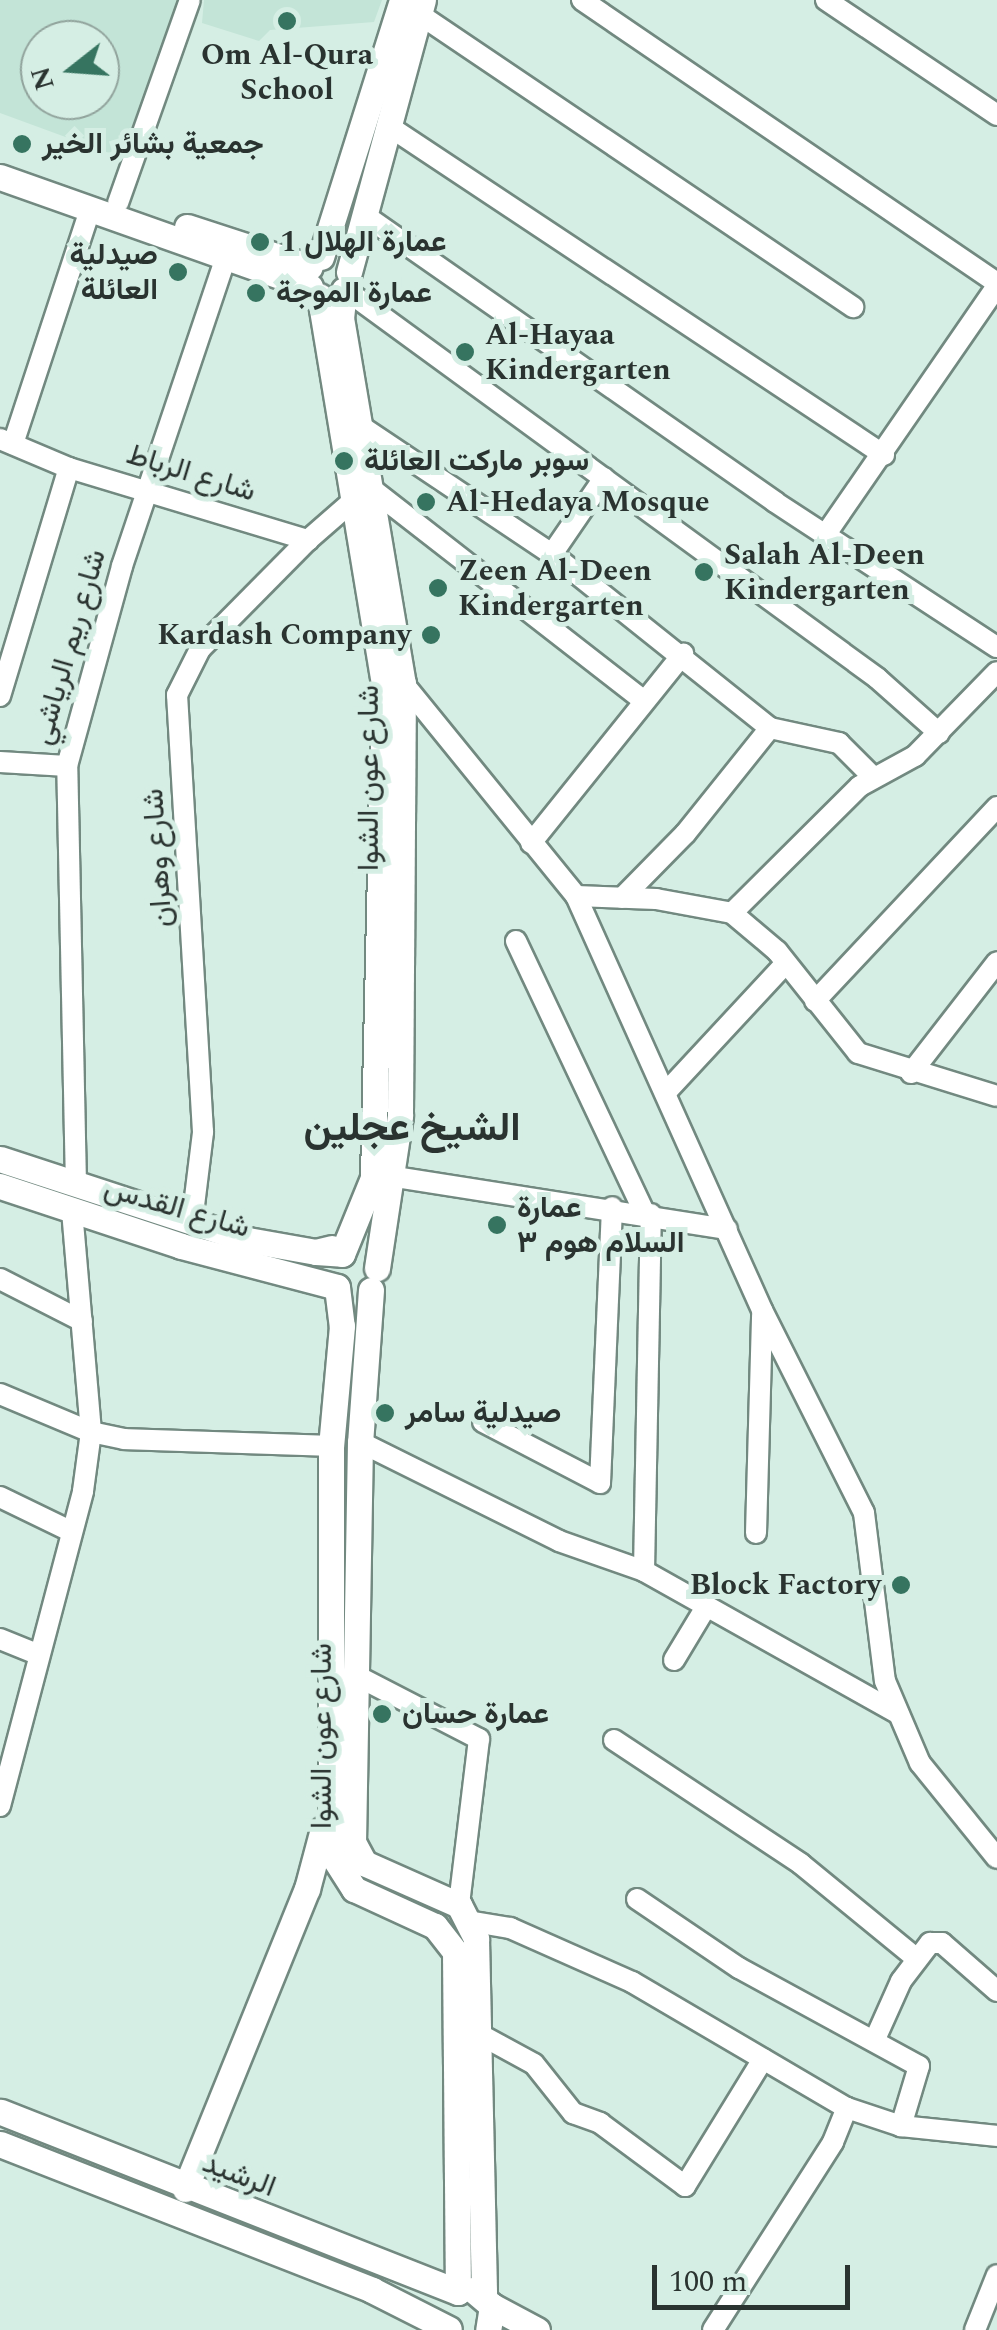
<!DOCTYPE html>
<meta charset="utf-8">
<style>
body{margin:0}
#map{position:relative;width:997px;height:2330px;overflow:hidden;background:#d5eee4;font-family:Spectral,Vazirmatn,serif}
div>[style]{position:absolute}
.built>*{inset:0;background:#c3e4d7}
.roads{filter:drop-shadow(2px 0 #728980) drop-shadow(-2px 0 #728980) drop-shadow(0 2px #728980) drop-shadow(0 -2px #728980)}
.minor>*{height:20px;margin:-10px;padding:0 10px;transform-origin:10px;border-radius:10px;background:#fff}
.major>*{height:25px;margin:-12.5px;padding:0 12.5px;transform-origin:12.5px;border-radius:12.5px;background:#fff}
.dots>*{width:28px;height:28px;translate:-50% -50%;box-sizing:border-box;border:5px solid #d5eee4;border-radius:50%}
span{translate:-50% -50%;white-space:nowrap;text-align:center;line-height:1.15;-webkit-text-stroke:10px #d5eee4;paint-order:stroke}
.poi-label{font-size:30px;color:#2a3330;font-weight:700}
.left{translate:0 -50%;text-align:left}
.right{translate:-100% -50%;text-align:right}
.street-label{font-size:30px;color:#2a3330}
.district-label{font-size:40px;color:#2a3330;font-weight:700}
.north{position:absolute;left:20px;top:20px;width:100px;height:100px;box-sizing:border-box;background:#d5eee4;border:2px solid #91a39c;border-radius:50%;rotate:253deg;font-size:28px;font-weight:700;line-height:40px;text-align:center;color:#2a3330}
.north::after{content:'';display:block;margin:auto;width:35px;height:45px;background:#367460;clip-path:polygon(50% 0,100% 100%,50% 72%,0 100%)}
.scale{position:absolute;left:652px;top:2265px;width:198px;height:45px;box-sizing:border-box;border:5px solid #2a3330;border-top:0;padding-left:12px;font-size:30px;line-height:35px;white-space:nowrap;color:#2a3330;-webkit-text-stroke:8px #d5eee4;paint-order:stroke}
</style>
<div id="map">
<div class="built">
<div style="clip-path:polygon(evenodd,0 0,181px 0,120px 157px,0 113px,0 0,40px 40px,100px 40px,100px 100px,40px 100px,40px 40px)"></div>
<div style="clip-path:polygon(204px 0,382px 0,374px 22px,270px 30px,259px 41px,202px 23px)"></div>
</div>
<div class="roads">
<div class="minor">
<div style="left:582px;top:0;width:502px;rotate:34.29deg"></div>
<div style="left:826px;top:0;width:206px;rotate:33.9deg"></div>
<div style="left:419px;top:14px;width:524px;rotate:34.02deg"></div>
<div style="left:390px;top:127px;width:593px;rotate:33.58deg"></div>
<div style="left:118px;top:203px;width:215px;rotate:-70.5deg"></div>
<div style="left:367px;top:217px;width:498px;rotate:34.9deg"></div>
<div style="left:775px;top:502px;width:265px;rotate:33.2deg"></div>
<div style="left:354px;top:296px;width:648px;rotate:36.14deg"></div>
<div style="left:877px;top:678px;width:83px;rotate:41.6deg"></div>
<div style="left:362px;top:427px;width:229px;rotate:33.8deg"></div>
<div style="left:552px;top:554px;width:279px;rotate:38.6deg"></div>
<div style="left:770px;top:728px;width:71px;rotate:12.3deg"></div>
<div style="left:839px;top:743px;width:49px;rotate:45deg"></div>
<div style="left:0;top:439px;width:75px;rotate:22.8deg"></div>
<div style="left:69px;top:468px;width:250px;rotate:16.8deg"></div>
<div style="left:308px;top:540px;width:62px;rotate:-41.1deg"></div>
<div style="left:13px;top:444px;width:246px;rotate:-71.8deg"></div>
<div style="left:373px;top:490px;width:343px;rotate:37.9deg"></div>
<div style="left:828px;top:531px;width:298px;rotate:-55.4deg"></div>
<div style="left:552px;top:554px;width:92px;rotate:-55.6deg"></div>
<div style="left:403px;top:683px;width:274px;rotate:50.9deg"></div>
<div style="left:576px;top:896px;width:454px;rotate:65.8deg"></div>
<div style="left:762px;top:1310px;width:227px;rotate:63.3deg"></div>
<div style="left:864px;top:1513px;width:169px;rotate:82.9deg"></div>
<div style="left:885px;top:1681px;width:89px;rotate:66.9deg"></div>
<div style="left:920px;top:1763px;width:122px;rotate:51deg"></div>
<div style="left:0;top:696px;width:238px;rotate:-73.2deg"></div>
<div style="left:0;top:762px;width:67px;rotate:3.4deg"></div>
<div style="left:531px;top:843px;width:243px;rotate:-51.2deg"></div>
<div style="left:576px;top:896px;width:80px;rotate:2.1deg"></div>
<div style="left:656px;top:899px;width:77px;rotate:10.4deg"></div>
<div style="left:732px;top:913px;width:59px;rotate:40.2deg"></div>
<div style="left:777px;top:951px;width:130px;rotate:51.5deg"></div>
<div style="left:858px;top:1053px;width:145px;rotate:17.2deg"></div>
<div style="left:622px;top:898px;width:90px;rotate:-45.5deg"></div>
<div style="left:685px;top:834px;width:136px;rotate:-51.3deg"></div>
<div style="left:732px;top:913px;width:180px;rotate:-44.8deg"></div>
<div style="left:860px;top:786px;width:63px;rotate:-28.6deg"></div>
<div style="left:915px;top:756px;width:117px;rotate:-45.7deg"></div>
<div style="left:516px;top:941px;width:300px;rotate:64.7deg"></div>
<div style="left:815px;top:1001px;width:266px;rotate:-46.8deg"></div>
<div style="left:911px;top:1073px;width:140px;rotate:-52.2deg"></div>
<div style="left:668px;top:1090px;width:173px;rotate:-47.1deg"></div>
<div style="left:395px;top:1177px;width:336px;rotate:8.9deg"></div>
<div style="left:76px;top:1185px;width:419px;rotate:-91.2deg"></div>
<div style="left:67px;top:766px;width:207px;rotate:-74.6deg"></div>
<div style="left:122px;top:566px;width:323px;rotate:-71.4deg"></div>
<div style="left:192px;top:1222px;width:91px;rotate:-83deg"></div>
<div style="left:203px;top:1132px;width:438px;rotate:-93.4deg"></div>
<div style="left:177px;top:695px;width:51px;rotate:-63.4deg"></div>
<div style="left:200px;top:649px;width:153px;rotate:-45.3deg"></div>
<div style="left:0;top:1279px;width:92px;rotate:27.1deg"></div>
<div style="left:0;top:1394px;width:99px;rotate:22.7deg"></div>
<div style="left:91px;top:1432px;width:34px;rotate:12deg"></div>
<div style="left:124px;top:1439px;width:207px;rotate:1.9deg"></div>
<div style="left:483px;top:1422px;width:132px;rotate:27.5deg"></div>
<div style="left:600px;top:1483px;width:276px;rotate:-87.5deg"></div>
<div style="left:360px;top:1442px;width:222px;rotate:26.4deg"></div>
<div style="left:559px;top:1541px;width:90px;rotate:19.4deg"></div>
<div style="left:644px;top:1571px;width:292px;rotate:29.3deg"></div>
<div style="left:0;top:1497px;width:78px;rotate:25.9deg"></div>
<div style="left:756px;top:1533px;width:218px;rotate:-88.4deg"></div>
<div style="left:644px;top:1571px;width:357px;rotate:-88.9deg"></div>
<div style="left:0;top:1639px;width:40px;rotate:22deg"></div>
<div style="left:674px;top:1660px;width:62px;rotate:-58.9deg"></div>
<div style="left:353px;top:1674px;width:142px;rotate:27.3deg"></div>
<div style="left:479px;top:1739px;width:167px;rotate:96.9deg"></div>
<div style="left:614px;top:1740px;width:224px;rotate:33.5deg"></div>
<div style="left:801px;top:1864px;width:149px;rotate:39.3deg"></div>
<div style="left:0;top:1806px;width:326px;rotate:-75.2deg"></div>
<div style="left:83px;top:1491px;width:60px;rotate:-82.3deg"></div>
<div style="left:91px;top:1432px;width:222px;rotate:-94.9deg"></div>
<div style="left:637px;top:1899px;width:123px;rotate:34.1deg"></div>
<div style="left:739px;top:1968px;width:205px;rotate:28.6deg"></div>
<div style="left:919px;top:2066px;width:63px;rotate:106.7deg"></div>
<div style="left:468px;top:1921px;width:43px;rotate:9.5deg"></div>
<div style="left:510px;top:1928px;width:133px;rotate:23.9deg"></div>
<div style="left:632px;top:1982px;width:249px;rotate:30.4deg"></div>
<div style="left:468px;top:2028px;width:75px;rotate:28.6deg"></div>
<div style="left:534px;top:2064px;width:63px;rotate:51.5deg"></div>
<div style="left:573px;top:2113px;width:29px;rotate:20deg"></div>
<div style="left:600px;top:2123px;width:106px;rotate:36.5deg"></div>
<div style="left:685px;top:2186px;width:149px;rotate:-58.4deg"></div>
<div style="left:876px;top:2037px;width:61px;rotate:-65.9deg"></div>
<div style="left:901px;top:1981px;width:48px;rotate:-52.7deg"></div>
<div style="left:930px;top:1943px;width:12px"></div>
<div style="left:942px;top:1943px;width:73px;rotate:41.1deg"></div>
<div style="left:713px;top:2330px;width:223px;rotate:-57.4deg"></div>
<div style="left:833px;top:2142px;width:37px;rotate:-68deg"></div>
<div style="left:847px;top:2108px;width:57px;rotate:18.4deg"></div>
<div style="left:901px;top:2126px;width:97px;rotate:5.9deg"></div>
<div style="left:975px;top:2330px;width:59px;rotate:-68.2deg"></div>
</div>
<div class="major">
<div style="left:0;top:177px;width:329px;rotate:19.5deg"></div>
<div style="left:187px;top:227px;width:129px;rotate:18deg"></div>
<div style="left:321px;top:257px;width:269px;rotate:-72.5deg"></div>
<div style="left:349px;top:272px;width:282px;rotate:-74.8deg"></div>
<div style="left:344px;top:290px;width:28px;rotate:96deg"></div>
<div style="left:341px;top:318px;width:370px;rotate:80.4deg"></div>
<div style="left:403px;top:683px;width:433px;rotate:90.4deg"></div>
<div style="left:400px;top:1116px;width:154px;rotate:98.6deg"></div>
<div style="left:0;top:1159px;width:261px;rotate:18.1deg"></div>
<div style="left:248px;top:1240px;width:69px;rotate:10deg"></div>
<div style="left:316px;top:1252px;width:16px;rotate:-14deg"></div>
<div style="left:0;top:1186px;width:191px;rotate:18.3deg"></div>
<div style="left:181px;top:1246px;width:161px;rotate:14.7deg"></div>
<div style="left:337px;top:1287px;width:39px;rotate:83deg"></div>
<div style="left:342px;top:1326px;width:121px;rotate:95.2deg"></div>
<div style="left:331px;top:1446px;width:407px;rotate:90deg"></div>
<div style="left:331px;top:1853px;width:43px;rotate:57.4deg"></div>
<div style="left:354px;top:1889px;width:89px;rotate:24.6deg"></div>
<div style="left:435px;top:1926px;width:33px;rotate:52deg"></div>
<div style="left:455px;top:1952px;width:340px;rotate:89.5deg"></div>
<div style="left:458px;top:2292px;width:492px;rotate:-158.5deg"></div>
<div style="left:316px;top:1252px;width:26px;rotate:4deg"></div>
<div style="left:342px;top:1254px;width:82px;rotate:-67.8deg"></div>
<div style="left:373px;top:1178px;width:494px;rotate:-88.7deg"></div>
<div style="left:384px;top:684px;width:393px;rotate:-99.4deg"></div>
<div style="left:371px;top:1290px;width:152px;rotate:94.1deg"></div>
<div style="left:360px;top:1442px;width:400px;rotate:91deg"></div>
<div style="left:353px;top:1842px;width:24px;rotate:62deg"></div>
<div style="left:364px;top:1863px;width:104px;rotate:23.9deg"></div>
<div style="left:459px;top:1905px;width:38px;rotate:63deg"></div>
<div style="left:476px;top:1939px;width:356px;rotate:88.7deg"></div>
<div style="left:0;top:2144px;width:400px;rotate:21.4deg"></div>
<div style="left:372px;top:2290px;width:86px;rotate:26.9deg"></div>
<div style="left:185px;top:2189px;width:324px;rotate:-67.9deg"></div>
<div style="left:307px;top:1889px;width:62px;rotate:-75.1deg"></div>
<div style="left:473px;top:2290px;width:25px;rotate:40deg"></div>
<div style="left:492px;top:2306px;width:24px;rotate:99deg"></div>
<div style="left:492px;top:2306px;width:51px;rotate:28.1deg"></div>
</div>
</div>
<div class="dots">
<div style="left:287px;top:21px;background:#367460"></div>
<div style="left:22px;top:144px;background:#367460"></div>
<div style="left:260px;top:242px;background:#367460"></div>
<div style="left:178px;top:272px;background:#367460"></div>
<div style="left:256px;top:293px;background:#367460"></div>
<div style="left:465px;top:352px;background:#367460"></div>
<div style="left:344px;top:461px;background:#367460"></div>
<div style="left:426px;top:502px;background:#367460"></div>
<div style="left:704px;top:572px;background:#367460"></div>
<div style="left:438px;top:588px;background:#367460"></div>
<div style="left:431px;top:635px;background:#367460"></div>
<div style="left:497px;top:1225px;background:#367460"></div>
<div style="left:385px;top:1413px;background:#367460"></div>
<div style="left:901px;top:1585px;background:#367460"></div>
<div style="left:382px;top:1714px;background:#367460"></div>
</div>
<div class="poi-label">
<span style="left:287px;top:72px">Om Al-Qura<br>School</span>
<span class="left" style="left:42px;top:144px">جمعية بشائر الخير</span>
<span class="left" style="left:280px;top:242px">عمارة الهلال 1</span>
<span class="right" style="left:158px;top:272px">صيدلية<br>العائلة</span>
<span class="left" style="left:276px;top:293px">عمارة الموجة</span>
<span class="left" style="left:485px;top:352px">Al-Hayaa<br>Kindergarten</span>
<span class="left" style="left:364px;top:461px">سوبر ماركت العائلة</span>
<span class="left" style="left:446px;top:502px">Al-Hedaya Mosque</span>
<span class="left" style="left:724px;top:572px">Salah Al-Deen<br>Kindergarten</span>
<span class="left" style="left:458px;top:588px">Zeen Al-Deen<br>Kindergarten</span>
<span class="right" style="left:411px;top:635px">Kardash Company</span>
<span class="left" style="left:517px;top:1225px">عمارة<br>السلام هوم ٣</span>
<span class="left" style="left:405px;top:1413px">صيدلية سامر</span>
<span class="right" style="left:881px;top:1585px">Block Factory</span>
<span class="left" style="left:402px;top:1714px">عمارة حسان</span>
</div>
<div class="street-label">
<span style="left:191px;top:473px;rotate:17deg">شارع الرباط</span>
<span style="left:69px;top:647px;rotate:-74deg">شارع ريم الرياشي</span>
<span style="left:369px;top:778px;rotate:-90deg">شارع عون الشوا</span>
<span style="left:158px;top:858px;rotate:-94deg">شارع وهران</span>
<span style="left:177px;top:1208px;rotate:16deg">شارع القدس</span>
<span style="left:322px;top:1736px;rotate:-90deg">شارع عون الشوا</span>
<span style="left:239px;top:2175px;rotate:21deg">الرشيد</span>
</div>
<div class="district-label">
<span style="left:412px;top:1129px">الشيخ عجلين</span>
</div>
<div class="north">N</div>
<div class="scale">100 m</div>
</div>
